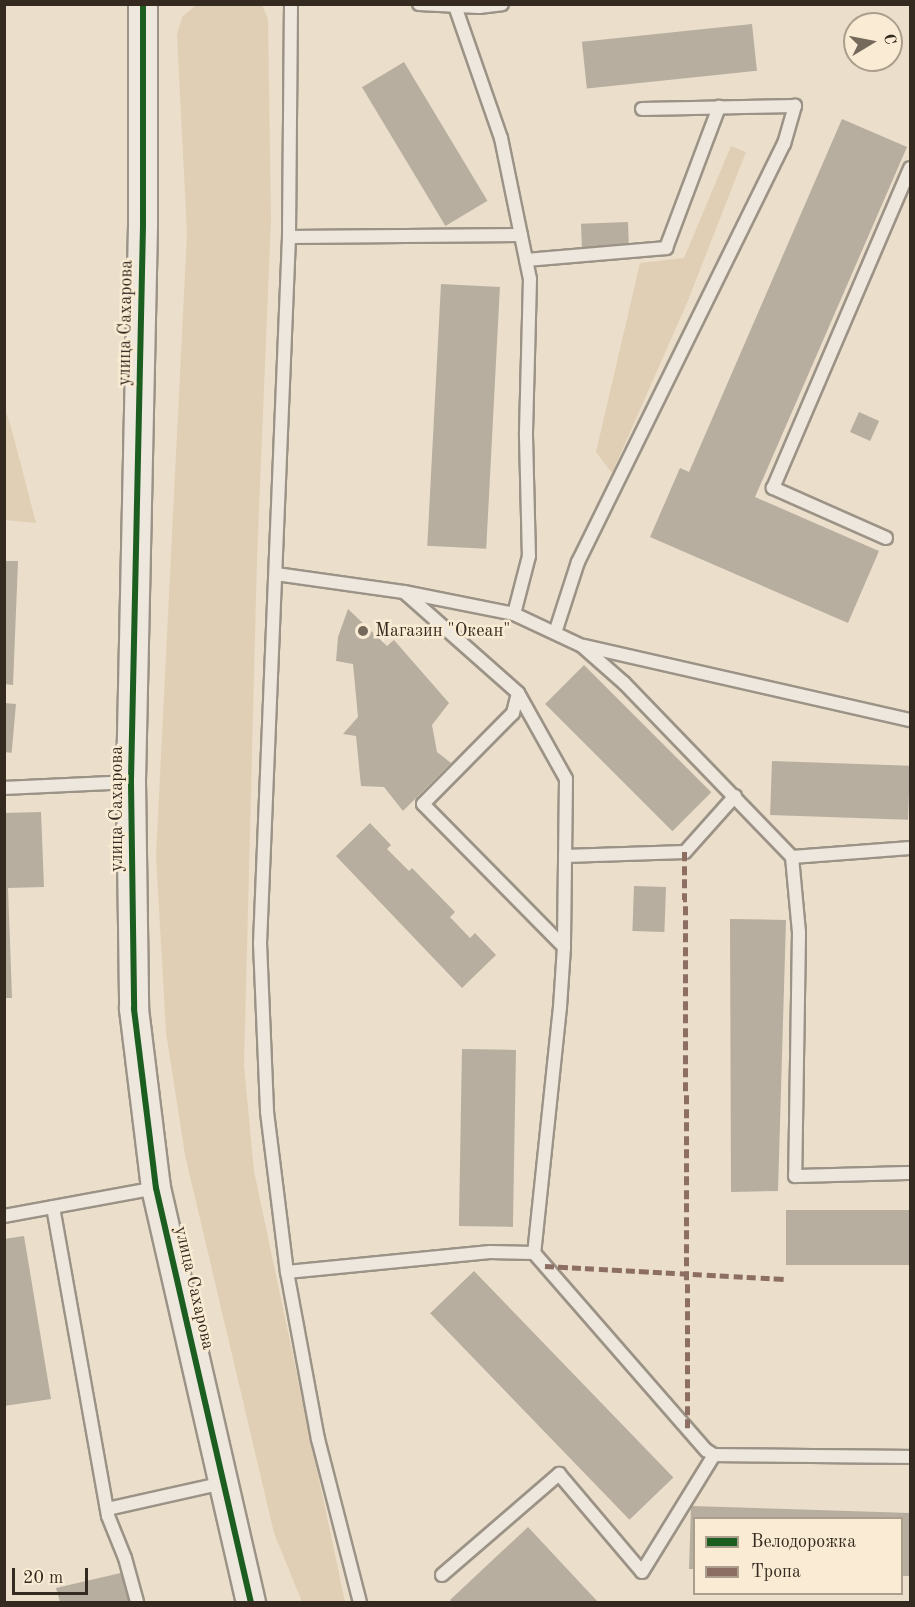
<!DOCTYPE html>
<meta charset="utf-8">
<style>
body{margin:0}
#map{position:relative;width:915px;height:1607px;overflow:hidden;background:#ebdeca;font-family:"Old Standard TT",serif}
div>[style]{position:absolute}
.green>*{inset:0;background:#e0cfb4}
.building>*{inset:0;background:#b7aea0;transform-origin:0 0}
.roads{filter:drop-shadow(2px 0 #9c9387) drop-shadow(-2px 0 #9c9387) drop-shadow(0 2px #9c9387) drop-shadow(0 -2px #9c9387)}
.service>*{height:12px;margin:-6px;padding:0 6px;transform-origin:6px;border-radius:6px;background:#eee7dd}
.tertiary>*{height:28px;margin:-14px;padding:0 14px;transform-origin:14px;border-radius:14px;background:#eee7dd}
.quiet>*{height:4.5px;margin-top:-2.25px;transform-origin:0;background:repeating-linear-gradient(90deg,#8d6e63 0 9px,transparent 0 13.5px)}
.cycleway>*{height:6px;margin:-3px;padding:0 3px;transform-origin:3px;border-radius:3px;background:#1b5e20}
.dots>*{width:16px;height:16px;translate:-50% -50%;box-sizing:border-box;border:3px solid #faecd4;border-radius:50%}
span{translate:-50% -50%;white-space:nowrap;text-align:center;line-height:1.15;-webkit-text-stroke:5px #faecd4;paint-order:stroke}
.street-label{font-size:18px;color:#342a1f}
.poi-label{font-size:18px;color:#342a1f}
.left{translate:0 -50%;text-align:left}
.frame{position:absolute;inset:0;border:6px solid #342a1f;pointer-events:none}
.legend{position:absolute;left:693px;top:1517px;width:210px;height:78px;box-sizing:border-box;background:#faecd4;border:2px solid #ab9e8c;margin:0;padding:8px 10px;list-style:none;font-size:18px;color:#342a1f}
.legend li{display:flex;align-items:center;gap:12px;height:30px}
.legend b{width:30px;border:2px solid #ab9e8c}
.north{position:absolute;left:843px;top:12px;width:60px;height:60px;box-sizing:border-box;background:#faecd4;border:2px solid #ab9e8c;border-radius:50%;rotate:80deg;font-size:16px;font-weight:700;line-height:24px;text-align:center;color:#342a1f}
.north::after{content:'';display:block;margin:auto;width:21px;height:27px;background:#74695b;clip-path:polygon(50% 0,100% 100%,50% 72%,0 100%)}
.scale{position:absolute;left:12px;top:1568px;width:76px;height:27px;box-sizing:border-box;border:3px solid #342a1f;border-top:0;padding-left:8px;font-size:18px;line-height:21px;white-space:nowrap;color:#342a1f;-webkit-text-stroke:4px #faecd4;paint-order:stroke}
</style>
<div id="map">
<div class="green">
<div style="clip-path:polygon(196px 5px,262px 5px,268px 19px,271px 219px,257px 558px,244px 1065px,254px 1171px,345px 1602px,302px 1602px,274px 1533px,185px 1155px,166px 1032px,156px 856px,187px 233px,177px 35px,182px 17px)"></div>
<div style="clip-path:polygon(731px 146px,746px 152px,687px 303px,612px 473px,596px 452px,640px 263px,684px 258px)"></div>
<div style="clip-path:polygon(5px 409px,11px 427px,36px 523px,5px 520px)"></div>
</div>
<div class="building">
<div style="left:752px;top:24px;width:47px;height:171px;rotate:84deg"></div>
<div style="left:404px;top:62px;width:162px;height:49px;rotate:59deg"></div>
<div style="clip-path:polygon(842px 119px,907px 147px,755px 497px,879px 551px,848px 623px,650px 537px,680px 468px,689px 472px)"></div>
<div style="left:628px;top:222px;width:27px;height:47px;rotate:88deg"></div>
<div style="left:441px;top:284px;width:59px;height:262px;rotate:3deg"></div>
<div style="left:859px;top:412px;width:22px;height:22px;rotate:24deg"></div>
<div style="clip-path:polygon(4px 561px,18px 561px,13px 685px,4px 684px)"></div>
<div style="clip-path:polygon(348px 609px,387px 646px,394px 640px,449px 703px,432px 725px,437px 752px,451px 763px,403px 811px,384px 787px,361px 786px,356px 736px,343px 734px,358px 717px,353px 664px,336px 661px,338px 637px)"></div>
<div style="left:584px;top:665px;width:180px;height:55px;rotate:45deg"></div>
<div style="left:4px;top:703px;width:12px;height:49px;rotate:5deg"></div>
<div style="left:772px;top:761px;width:138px;height:54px;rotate:2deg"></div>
<div style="clip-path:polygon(41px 812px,44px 887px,8px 888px,12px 998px,4px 998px,4px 813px)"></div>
<div style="clip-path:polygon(370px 823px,391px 845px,387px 849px,409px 871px,412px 868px,455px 912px,450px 917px,470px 938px,475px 933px,496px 955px,462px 988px,336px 856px)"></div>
<div style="left:634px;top:886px;width:32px;height:45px;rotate:2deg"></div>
<div style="clip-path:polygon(730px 919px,786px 920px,778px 1191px,731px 1192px)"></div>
<div style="left:462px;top:1049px;width:54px;height:177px;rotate:1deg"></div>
<div style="left:786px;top:1210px;width:124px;height:55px"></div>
<div style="clip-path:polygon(24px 1236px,51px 1399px,4px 1406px,4px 1239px)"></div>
<div style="left:474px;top:1271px;width:287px;height:61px;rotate:46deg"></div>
<div style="clip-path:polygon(691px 1506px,910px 1513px,910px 1576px,902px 1576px,902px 1518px,694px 1518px,694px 1569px,689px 1569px)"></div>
<div style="clip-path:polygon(528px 1527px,598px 1602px,452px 1602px,450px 1600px)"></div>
<div style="clip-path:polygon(125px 1572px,132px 1602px,60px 1602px,56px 1588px)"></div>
</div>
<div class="roads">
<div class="service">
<div style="left:291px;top:4px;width:233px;rotate:90.5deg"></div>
<div style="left:289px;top:237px;width:707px;rotate:92.35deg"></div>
<div style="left:260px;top:943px;width:169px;rotate:87.6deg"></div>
<div style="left:267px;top:1112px;width:161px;rotate:82.9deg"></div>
<div style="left:287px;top:1272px;width:170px;rotate:79.5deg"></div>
<div style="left:318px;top:1439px;width:168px;rotate:75.6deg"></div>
<div style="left:419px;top:4px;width:60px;rotate:2.9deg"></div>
<div style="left:479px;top:7px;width:23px;rotate:-7deg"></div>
<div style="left:457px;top:4px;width:3px;rotate:135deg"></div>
<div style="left:455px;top:6px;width:140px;rotate:70.8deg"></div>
<div style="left:501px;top:138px;width:144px;rotate:78.4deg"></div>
<div style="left:530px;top:279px;width:157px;rotate:91.5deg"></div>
<div style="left:526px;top:436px;width:120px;rotate:88.6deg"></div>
<div style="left:529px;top:556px;width:60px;rotate:104.5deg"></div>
<div style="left:289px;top:237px;width:232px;rotate:-0.5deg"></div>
<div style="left:526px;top:260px;width:141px;rotate:-4.9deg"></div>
<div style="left:666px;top:248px;width:151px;rotate:-69.4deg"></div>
<div style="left:886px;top:538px;width:124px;rotate:-156.1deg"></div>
<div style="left:773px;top:488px;width:348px;rotate:-66.8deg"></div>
<div style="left:276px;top:574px;width:129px;rotate:8deg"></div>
<div style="left:404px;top:592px;width:112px;rotate:11.3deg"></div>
<div style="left:514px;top:614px;width:75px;rotate:25.2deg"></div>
<div style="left:582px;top:646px;width:56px;rotate:41.4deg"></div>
<div style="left:624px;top:683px;width:242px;rotate:46deg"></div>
<div style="left:404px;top:592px;width:152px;rotate:41.5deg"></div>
<div style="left:518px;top:693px;width:21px;rotate:104deg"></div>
<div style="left:513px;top:713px;width:128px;rotate:134.7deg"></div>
<div style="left:423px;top:804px;width:201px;rotate:45.4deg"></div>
<div style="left:564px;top:947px;width:60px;rotate:93.8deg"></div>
<div style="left:560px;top:1007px;width:247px;rotate:96deg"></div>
<div style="left:555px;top:633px;width:75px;rotate:-72.1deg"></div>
<div style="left:578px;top:562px;width:466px;rotate:-63.8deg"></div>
<div style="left:784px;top:144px;width:40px;rotate:-74deg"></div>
<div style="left:795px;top:106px;width:153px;rotate:178.9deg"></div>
<div style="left:584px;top:646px;width:334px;rotate:12.8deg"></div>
<div style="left:518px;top:693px;width:98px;rotate:60.8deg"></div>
<div style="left:566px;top:779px;width:168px;rotate:90.7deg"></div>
<div style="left:4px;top:788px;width:127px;rotate:-2.7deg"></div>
<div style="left:910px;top:848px;width:118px;rotate:175.6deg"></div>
<div style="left:792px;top:857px;width:76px;rotate:84.7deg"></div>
<div style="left:799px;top:933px;width:243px;rotate:90.9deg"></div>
<div style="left:795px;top:1176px;width:115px;rotate:-1.5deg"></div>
<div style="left:565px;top:856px;width:120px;rotate:-1.9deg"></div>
<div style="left:685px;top:852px;width:75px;rotate:-48.2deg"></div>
<div style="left:53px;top:1207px;width:314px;rotate:79.9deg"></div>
<div style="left:108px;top:1516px;width:45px;rotate:68deg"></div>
<div style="left:125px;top:1558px;width:46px;rotate:74.7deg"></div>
<div style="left:4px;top:1216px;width:155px;rotate:-10.4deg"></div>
<div style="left:287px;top:1272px;width:204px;rotate:-5.6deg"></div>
<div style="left:490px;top:1252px;width:44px;rotate:1.3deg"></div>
<div style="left:534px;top:1253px;width:262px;rotate:48.9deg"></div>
<div style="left:706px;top:1450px;width:9px;rotate:32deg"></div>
<div style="left:714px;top:1455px;width:196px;rotate:0.6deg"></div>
<div style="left:107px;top:1509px;width:119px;rotate:-12.6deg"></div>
<div style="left:442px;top:1575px;width:155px;rotate:-40.8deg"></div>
<div style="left:559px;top:1474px;width:128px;rotate:49.7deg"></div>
<div style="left:642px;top:1572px;width:137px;rotate:-58.4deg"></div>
</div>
<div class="tertiary">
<div style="left:143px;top:4px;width:222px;rotate:90deg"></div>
<div style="left:143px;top:226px;width:556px;rotate:91.24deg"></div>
<div style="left:131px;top:782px;width:227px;rotate:89.2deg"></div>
<div style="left:134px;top:1009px;width:180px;rotate:83deg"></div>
<div style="left:156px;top:1188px;width:425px;rotate:77.1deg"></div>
</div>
</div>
<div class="quiet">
<div style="left:685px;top:852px;width:578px;rotate:89.7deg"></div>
<div style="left:545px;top:1266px;width:240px;rotate:3.1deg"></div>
</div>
<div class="cycleway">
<div style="left:143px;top:4px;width:222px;rotate:90deg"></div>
<div style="left:143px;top:226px;width:556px;rotate:91.24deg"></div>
<div style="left:131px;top:782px;width:227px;rotate:89.2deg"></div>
<div style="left:134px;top:1009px;width:180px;rotate:83deg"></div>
<div style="left:156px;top:1188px;width:425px;rotate:77.1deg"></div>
</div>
<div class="dots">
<div style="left:363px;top:631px;background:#74695b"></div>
</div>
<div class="street-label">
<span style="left:126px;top:323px;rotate:-89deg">улица Сахарова</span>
<span style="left:117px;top:809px;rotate:-90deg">улица Сахарова</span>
<span style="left:194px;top:1288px;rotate:77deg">улица Сахарова</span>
</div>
<div class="poi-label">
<span class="left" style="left:375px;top:631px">Магазин "Океан"</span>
</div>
<div class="frame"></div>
<ul class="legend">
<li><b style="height:8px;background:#1b5e20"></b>Велодорожка</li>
<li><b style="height:8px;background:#8d6e63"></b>Тропа</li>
</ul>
<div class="north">С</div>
<div class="scale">20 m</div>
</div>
